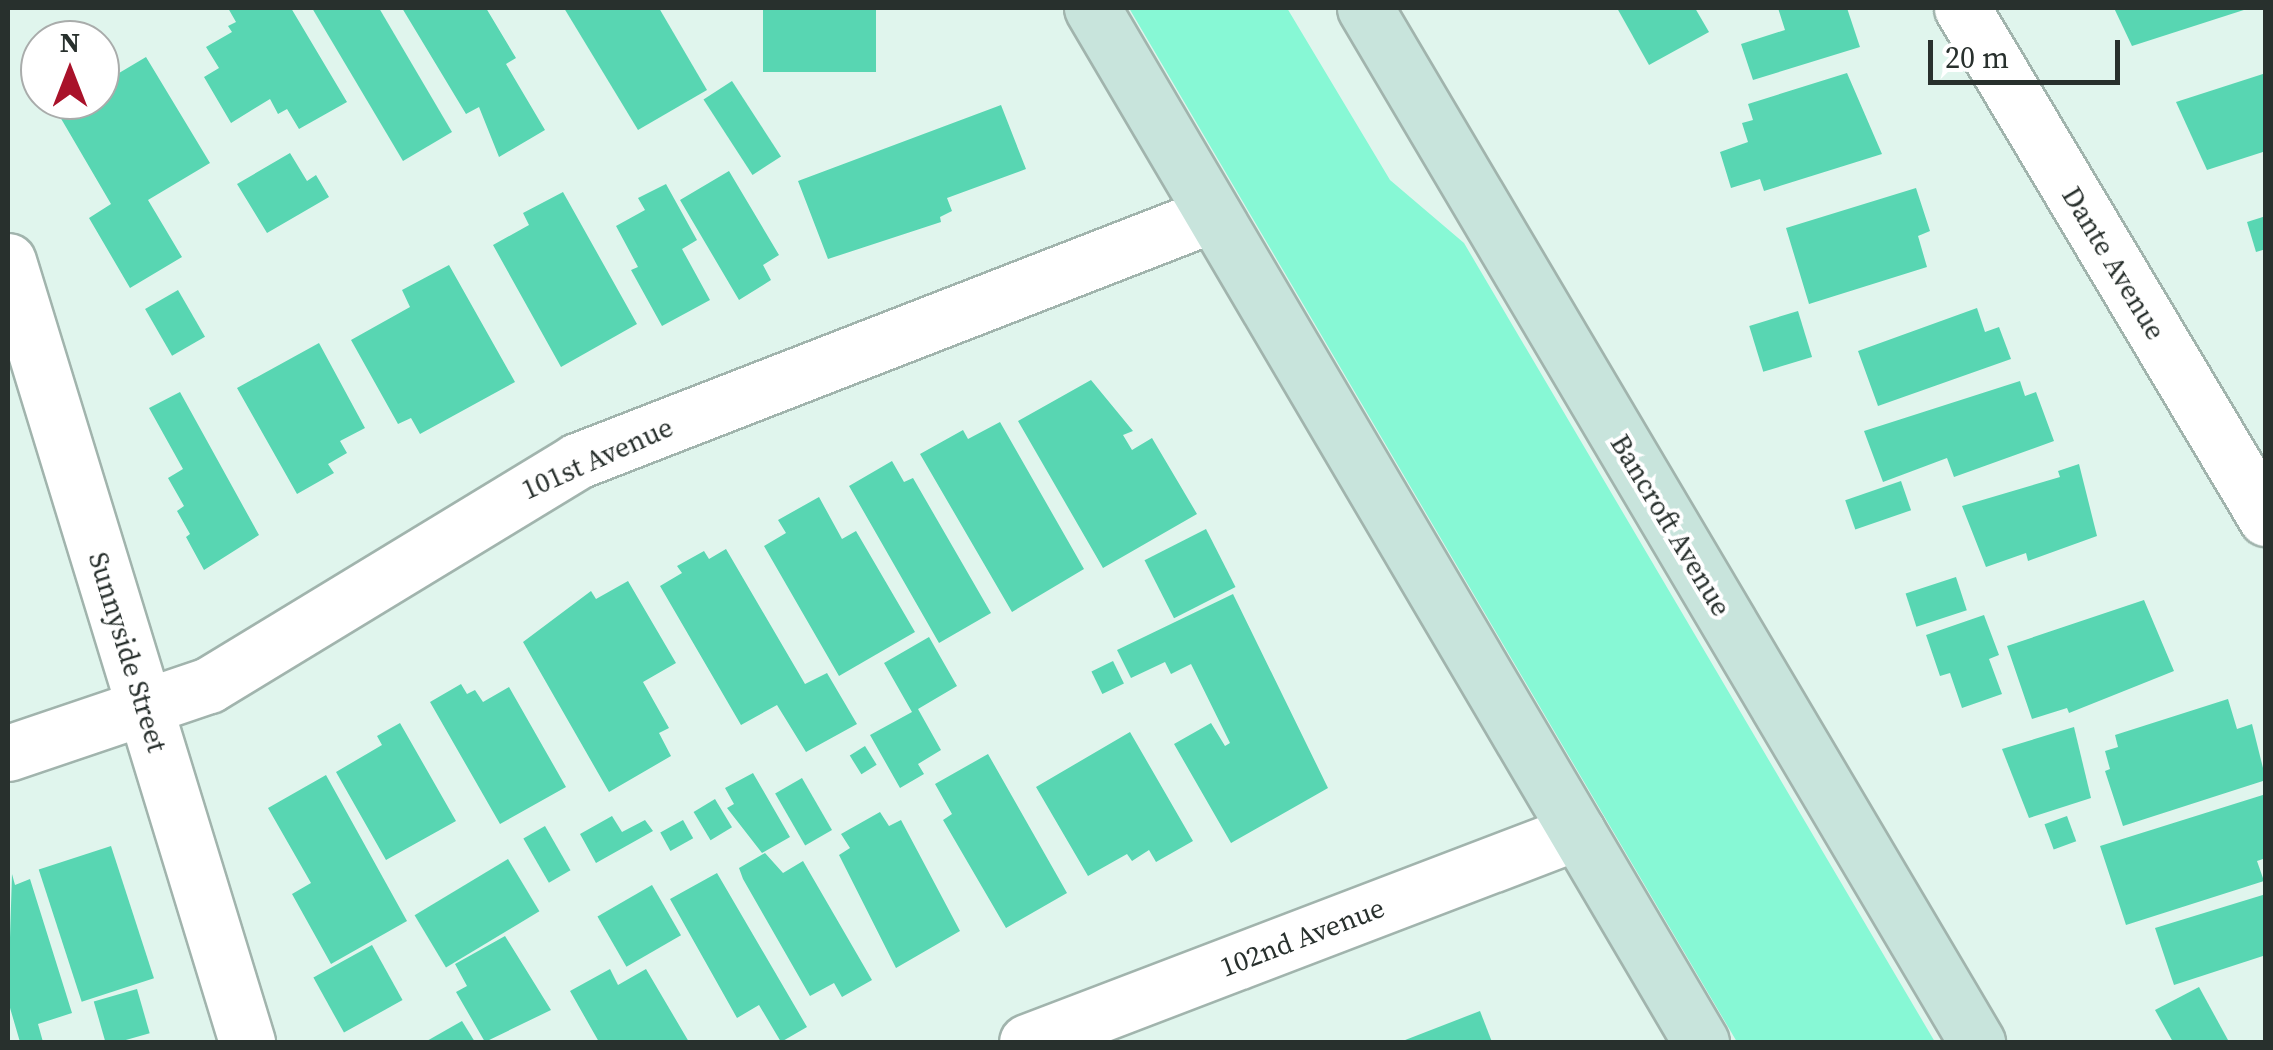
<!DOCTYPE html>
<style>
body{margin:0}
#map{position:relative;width:2273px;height:1050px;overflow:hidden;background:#e0f5ed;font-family:"Source Serif 4",serif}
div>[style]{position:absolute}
.green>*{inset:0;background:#87f8d5}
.building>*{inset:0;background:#58d6b2;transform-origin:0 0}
.roads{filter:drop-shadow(2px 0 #a1b4ad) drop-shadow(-2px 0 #a1b4ad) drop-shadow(0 2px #a1b4ad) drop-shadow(0 -2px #a1b4ad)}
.street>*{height:55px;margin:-27.5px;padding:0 27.5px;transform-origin:27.5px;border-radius:27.5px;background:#fff}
.secondary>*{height:55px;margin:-27.5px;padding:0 27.5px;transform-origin:27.5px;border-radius:27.5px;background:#c8e4dc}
span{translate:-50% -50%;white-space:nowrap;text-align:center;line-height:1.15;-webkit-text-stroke:8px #fff;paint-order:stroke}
.street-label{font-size:28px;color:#28302d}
.frame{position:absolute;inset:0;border:10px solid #28302d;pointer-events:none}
.north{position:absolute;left:20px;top:20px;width:100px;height:100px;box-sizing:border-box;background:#fff;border:2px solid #a9acab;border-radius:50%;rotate:0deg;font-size:28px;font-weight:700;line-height:40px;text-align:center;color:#28302d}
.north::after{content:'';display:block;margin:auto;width:35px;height:45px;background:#a9122a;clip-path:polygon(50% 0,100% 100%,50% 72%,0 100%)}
.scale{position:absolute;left:1928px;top:40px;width:192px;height:45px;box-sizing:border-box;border:5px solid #28302d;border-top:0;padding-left:12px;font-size:30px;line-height:35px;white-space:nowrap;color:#28302d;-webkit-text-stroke:8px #fff;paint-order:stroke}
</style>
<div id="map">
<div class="green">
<div style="clip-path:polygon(1129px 8px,1287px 8px,1390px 180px,1464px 243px,1935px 1042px,1737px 1042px)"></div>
</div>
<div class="building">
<div style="clip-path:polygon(228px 8px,291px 8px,347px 102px,299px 129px,287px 109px,278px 114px,270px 99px,231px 123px,204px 77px,219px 68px,206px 47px,232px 32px,228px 26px,236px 22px)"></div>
<div style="clip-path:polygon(312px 8px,379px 8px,452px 132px,403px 161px)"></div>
<div style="clip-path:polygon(402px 8px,486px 8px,516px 58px,506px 64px,545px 130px,499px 157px,479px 107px,466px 114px)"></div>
<div style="clip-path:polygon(564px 8px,659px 8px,707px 90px,638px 130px)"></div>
<div style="left:763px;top:8px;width:113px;height:64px"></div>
<div style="clip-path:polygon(1617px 8px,1695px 8px,1709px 32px,1649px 65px)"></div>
<div style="clip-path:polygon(1778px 8px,1847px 8px,1860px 47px,1753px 80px,1741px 44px,1785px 30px)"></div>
<div style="clip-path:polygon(2114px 8px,2250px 8px,2132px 46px)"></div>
<div style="clip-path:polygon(146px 57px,210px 163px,148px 200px,182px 257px,130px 288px,89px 218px,111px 204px,56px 110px,72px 100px,100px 100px,105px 61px,114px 76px)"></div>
<div style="clip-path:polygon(1847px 73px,1882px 154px,1764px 191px,1760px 179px,1731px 188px,1720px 152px,1748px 142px,1742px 123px,1753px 120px,1748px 104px)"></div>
<div style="clip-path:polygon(2266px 73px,2266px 151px,2207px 170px,2176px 102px)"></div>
<div style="left:732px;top:81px;width:90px;height:34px;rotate:57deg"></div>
<div style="clip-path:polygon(1001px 105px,1026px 169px,947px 198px,952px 211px,940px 217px,941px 222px,828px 259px,798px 181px)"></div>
<div style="clip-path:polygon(290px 153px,307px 181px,316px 175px,329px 197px,267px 233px,237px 184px)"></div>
<div style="clip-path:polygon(729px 171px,779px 255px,763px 265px,771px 280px,739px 300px,680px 200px)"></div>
<div style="clip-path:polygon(666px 184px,697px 240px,682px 249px,710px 300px,662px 326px,631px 270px,638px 267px,616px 226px,645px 210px,638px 198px)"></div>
<div style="clip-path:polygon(1916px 188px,1930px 231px,1918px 236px,1927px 267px,1809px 304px,1786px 228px)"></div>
<div style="clip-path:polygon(563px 192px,637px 324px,561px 367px,493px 245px,529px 225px,523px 213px)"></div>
<div style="clip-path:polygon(2266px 216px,2266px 249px,2256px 252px,2247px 222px)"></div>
<div style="clip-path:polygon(449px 265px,515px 382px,420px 434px,411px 418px,398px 424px,351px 340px,410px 307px,402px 290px)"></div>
<div style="left:178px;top:290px;width:54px;height:38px;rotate:60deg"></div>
<div style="clip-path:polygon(1977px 308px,1985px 332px,1999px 327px,2011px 359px,1878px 406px,1858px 351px)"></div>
<div style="left:1798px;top:311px;width:48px;height:51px;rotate:73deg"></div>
<div style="clip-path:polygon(319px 343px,365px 428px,340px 441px,347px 453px,328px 464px,334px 473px,297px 494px,237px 388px)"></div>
<div style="clip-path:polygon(1091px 380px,1133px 431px,1123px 435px,1132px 450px,1152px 438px,1197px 514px,1103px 568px,1018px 421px)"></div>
<div style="clip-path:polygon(2020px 381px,2025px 396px,2036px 392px,2054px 441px,1954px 477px,1947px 458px,1883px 482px,1864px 431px)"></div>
<div style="clip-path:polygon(180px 392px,259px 535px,204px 570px,186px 537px,190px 534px,177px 511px,184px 506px,168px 478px,183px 469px,149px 408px)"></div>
<div style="clip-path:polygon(1000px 422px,1084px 569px,1012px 612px,920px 454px,963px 430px,968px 439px)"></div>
<div style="clip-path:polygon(892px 461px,904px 482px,913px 478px,991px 613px,939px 643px,849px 486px)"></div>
<div style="clip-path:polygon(2079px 464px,2097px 536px,2028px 561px,2026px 553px,1986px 567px,1962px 506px,2060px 477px,2058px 471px)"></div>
<div style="left:1901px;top:481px;width:31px;height:59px;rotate:71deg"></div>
<div style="clip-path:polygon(819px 497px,842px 539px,856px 531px,915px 632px,839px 676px,764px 546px,786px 533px,778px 520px)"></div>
<div style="left:1206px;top:529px;width:65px;height:69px;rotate:63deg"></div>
<div style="clip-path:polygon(726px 549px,805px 684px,827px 673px,857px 724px,806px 752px,777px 705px,741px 725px,660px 586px,682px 573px,677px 566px,704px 551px,709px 559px)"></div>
<div style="left:1956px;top:577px;width:35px;height:53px;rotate:72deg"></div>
<div style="clip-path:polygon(628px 581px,676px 663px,643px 682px,669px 728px,659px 733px,671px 756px,609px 792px,523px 642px,591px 591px,596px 599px)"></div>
<div style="clip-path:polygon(1233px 594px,1328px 788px,1231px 843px,1174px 744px,1211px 723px,1225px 746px,1230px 743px,1191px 664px,1171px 674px,1165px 662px,1131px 678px,1117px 650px)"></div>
<div style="clip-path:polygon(2144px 600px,2174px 671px,2069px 713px,2067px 708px,2032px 719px,2007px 646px)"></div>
<div style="clip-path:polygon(1984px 615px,1999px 655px,1989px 659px,2002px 694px,1962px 708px,1950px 673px,1940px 676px,1926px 635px)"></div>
<div style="clip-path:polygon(929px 637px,957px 686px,918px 709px,941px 750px,918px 764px,924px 774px,900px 788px,870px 735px,912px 712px,884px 663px)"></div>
<div style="left:1113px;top:661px;width:25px;height:24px;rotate:64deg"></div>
<div style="clip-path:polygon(461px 684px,467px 694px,475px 690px,483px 702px,509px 687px,566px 787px,500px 824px,430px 702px)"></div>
<div style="clip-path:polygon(2228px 699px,2237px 729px,2252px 724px,2266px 780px,2123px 826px,2105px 771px,2110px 769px,2105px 751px,2118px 747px,2115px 735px)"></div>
<div style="clip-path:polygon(400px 723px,456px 821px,386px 860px,336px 772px,382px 745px,377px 736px)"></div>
<div style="clip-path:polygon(2074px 727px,2091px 798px,2029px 818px,2002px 749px)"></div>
<div style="clip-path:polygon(1130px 732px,1193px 841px,1156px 862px,1149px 850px,1132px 861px,1127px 854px,1088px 876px,1036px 787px)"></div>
<div style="left:865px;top:746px;width:22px;height:18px;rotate:58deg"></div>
<div style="clip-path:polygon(988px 754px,1067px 893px,1006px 928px,943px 820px,952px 814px,935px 784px)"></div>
<div style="clip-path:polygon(753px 773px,790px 837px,762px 853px,727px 808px,734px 804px,725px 788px)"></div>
<div style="clip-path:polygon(326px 775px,407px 921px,331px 964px,292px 894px,311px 883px,268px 808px)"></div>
<div style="left:802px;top:778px;width:60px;height:31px;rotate:60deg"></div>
<div style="clip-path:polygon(2266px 794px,2266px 858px,2257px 861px,2264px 881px,2126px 925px,2100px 846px)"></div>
<div style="left:715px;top:799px;width:33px;height:25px;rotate:59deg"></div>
<div style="clip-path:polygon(880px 812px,889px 826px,901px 820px,960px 931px,896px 968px,839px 855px,850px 848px,841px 834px)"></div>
<div style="clip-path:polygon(612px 816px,622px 832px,645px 820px,653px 831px,596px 863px,580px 834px)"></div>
<div style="left:2067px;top:816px;width:27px;height:24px;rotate:70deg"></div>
<div style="left:683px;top:820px;width:21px;height:26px;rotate:61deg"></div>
<div style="left:545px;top:826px;width:51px;height:25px;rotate:60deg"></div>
<div style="left:111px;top:846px;width:139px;height:76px;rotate:72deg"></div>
<div style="clip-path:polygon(765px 853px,783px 873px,803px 861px,872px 980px,842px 997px,834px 983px,810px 996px,743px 879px,739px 868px)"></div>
<div style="left:508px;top:859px;width:61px;height:109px;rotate:59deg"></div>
<div style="clip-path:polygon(717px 873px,807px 1027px,781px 1042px,759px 1005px,737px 1018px,670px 899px)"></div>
<div style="clip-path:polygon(12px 874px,15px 885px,30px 879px,72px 1013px,38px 1024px,43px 1042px,20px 1042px,8px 1001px)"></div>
<div style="left:652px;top:885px;width:58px;height:63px;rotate:60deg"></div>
<div style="clip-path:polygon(2266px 894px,2266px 955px,2174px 985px,2155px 928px)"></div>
<div style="clip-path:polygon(505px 936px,551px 1010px,485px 1042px,456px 992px,467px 986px,455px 964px)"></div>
<div style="left:372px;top:945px;width:63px;height:67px;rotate:61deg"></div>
<div style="clip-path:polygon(610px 969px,618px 985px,646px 969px,689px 1042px,599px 1042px,570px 991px)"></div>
<div style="clip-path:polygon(2199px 987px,2228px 1040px,2173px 1042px,2155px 1010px)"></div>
<div style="left:137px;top:989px;width:46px;height:45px;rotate:74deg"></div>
<div style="clip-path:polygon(1480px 1011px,1492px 1042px,1400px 1042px)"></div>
<div style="clip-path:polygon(462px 1021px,475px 1042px,425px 1042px)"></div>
</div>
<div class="roads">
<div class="street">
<div style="left:1962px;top:8px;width:594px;rotate:59.2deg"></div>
<div style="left:8px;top:261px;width:817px;rotate:72.98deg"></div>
<div style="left:8px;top:753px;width:212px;rotate:-18.7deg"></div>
<div style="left:209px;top:685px;width:431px;rotate:-31.3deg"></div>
<div style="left:577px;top:461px;width:682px;rotate:-21.22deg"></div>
<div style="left:1027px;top:1042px;width:589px;rotate:-20.9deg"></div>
</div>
<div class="secondary">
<div style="left:1092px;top:8px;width:1200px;rotate:59.5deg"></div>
<div style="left:1365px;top:8px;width:1202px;rotate:59.38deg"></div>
</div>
</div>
<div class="street-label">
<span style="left:2114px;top:263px;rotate:59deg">Dante Avenue</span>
<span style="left:597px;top:458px;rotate:-24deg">101st Avenue</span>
<span style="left:1671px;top:525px;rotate:59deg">Bancroft Avenue</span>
<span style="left:128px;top:652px;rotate:73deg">Sunnyside Street</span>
<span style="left:1302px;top:937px;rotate:-21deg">102nd Avenue</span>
</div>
<div class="frame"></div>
<div class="north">N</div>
<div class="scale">20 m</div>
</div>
